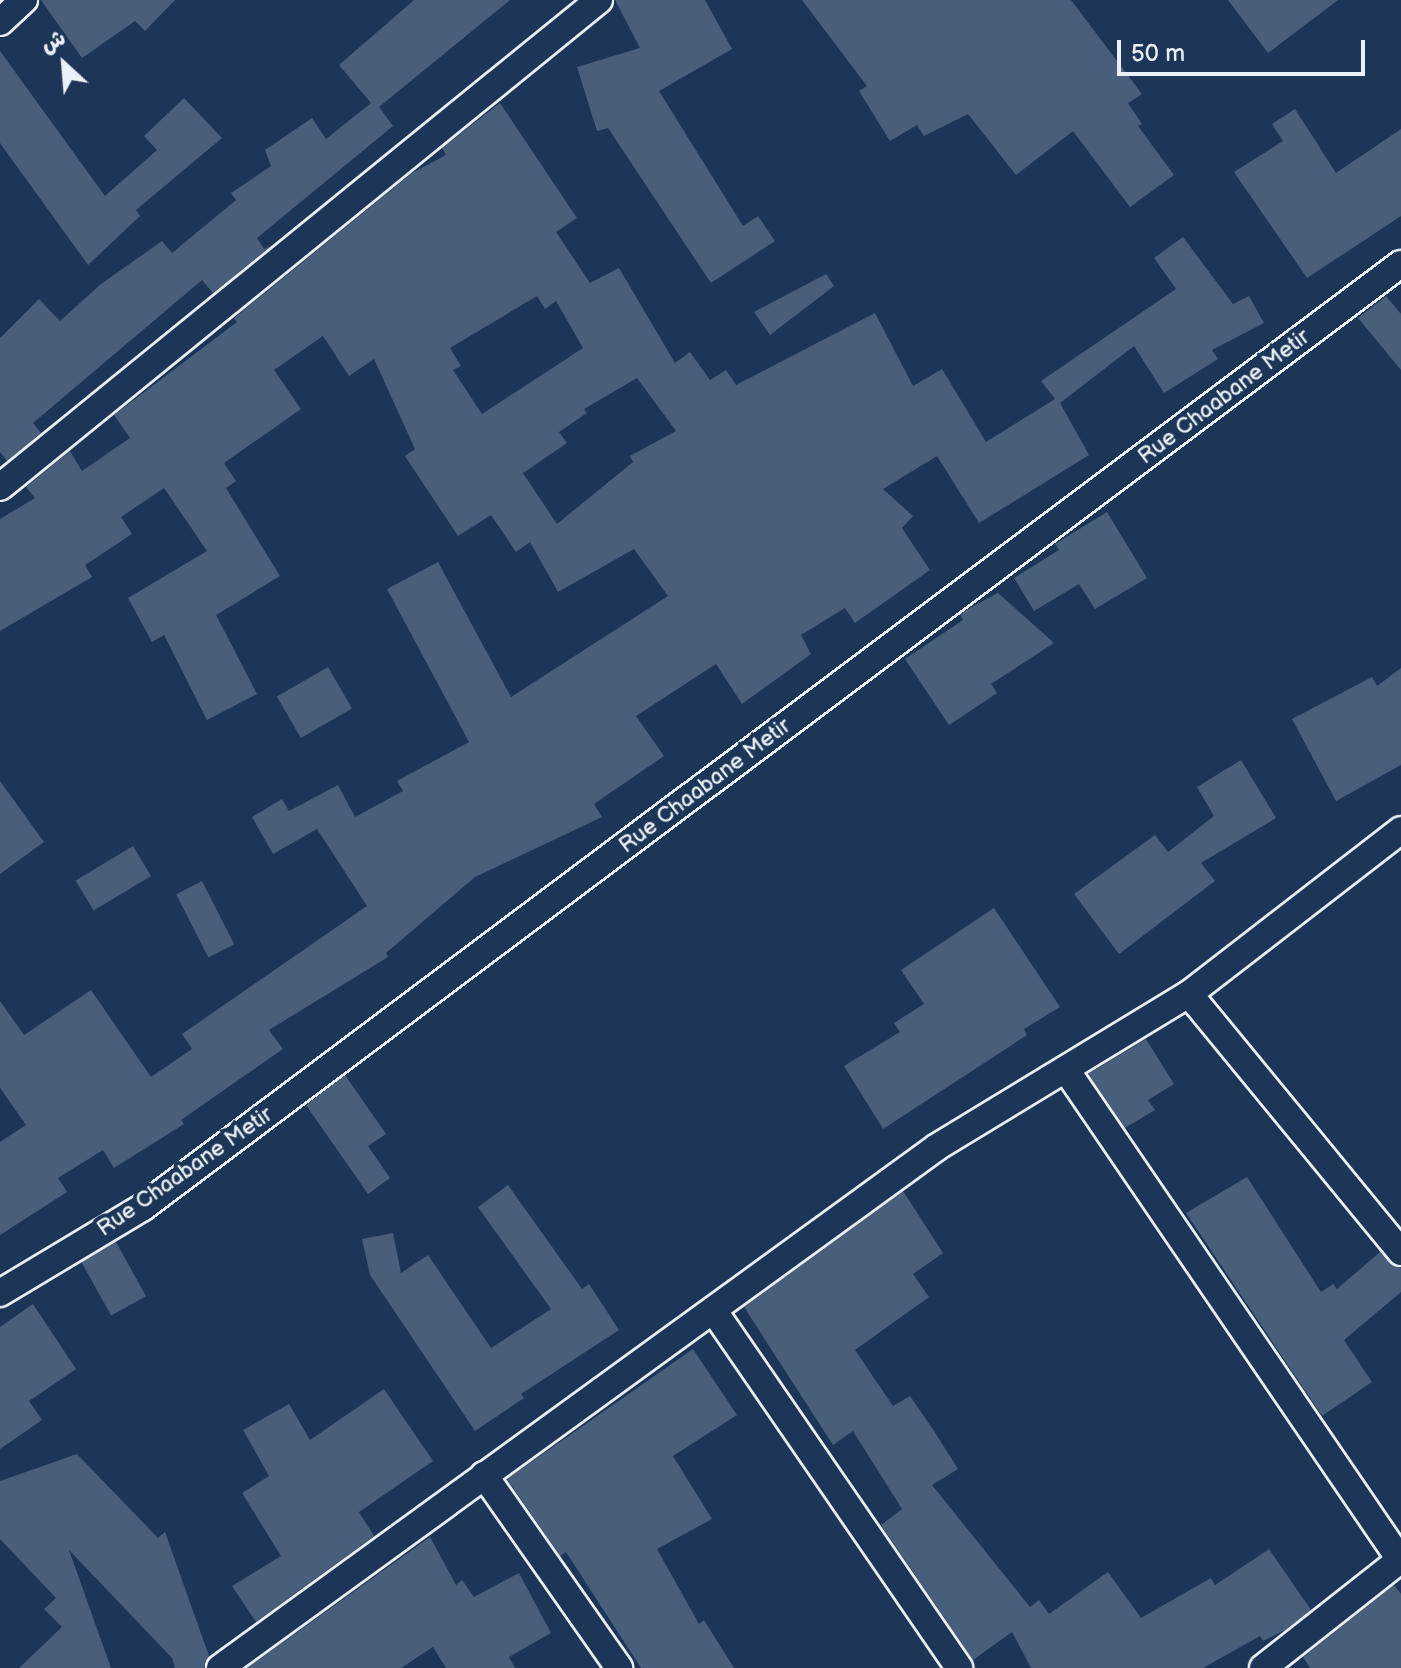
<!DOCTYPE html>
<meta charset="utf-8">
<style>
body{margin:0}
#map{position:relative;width:1401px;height:1668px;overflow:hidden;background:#1d3557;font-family:"Balsamiq Sans","Playpen Sans Arabic",sans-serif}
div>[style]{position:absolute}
.building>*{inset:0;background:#495e7a;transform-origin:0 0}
.roads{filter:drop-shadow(2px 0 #e8f1f8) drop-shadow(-2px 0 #e8f1f8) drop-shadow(0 2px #e8f1f8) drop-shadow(0 -2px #e8f1f8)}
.minor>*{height:26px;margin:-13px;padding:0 13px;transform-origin:13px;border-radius:13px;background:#1d3557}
span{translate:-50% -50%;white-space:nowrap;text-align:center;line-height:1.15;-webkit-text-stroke:8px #1d3557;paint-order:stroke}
.street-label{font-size:22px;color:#e8f1f8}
.north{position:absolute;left:24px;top:24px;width:80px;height:80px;-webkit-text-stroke:6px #1d3557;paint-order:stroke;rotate:334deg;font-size:22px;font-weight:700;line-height:32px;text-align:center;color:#e8f1f8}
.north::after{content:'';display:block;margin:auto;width:28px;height:36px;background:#e8f1f8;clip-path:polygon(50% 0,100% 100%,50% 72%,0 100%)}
.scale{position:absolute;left:1117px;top:40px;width:248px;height:36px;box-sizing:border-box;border:4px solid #e8f1f8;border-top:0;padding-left:10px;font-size:24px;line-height:28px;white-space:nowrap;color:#e8f1f8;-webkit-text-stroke:6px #1d3557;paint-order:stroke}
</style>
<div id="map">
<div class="building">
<div style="clip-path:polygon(41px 0,175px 0,145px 31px,135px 21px,82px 58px)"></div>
<div style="clip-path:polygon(414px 0,510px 0,379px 107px,393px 126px,257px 238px,264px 249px,272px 245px,213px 293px,202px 280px,33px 423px,41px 433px,7px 461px,0 452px,0 338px,39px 299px,60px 321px,101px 284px,162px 241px,172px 253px,236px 200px,231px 193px,271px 166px,265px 150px,312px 118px,326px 139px,371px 103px,339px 65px)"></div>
<div style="clip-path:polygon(615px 0,705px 0,732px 49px,659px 91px,743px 226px,758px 216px,775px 241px,711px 283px,608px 128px,597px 131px,577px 67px,640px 48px)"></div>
<div style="clip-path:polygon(802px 0,1071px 0,1142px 94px,1128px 103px,1142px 124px,1138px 126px,1174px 175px,1130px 207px,1073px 131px,1016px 175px,968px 114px,924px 136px,917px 125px,890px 141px,859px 91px,867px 86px)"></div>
<div style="clip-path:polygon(1228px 0,1338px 0,1268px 53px)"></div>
<div style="clip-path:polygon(0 51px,105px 196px,157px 150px,144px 136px,184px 98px,222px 138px,136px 210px,140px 216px,88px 265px,0 143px)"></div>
<div style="clip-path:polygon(evenodd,500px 103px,577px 218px,556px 232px,590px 283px,619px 268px,675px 363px,690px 352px,710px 380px,726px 370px,736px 385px,875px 313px,913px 386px,942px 369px,986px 442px,1055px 399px,1041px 381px,1176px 289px,1154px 258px,1183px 237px,1233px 304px,1249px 296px,1264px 323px,1212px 350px,1218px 359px,1164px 393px,1134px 346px,1060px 403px,1089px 455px,979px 523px,937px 456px,883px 489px,913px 516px,902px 528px,930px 570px,855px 623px,845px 608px,801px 635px,811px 654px,742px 704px,716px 664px,636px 716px,664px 756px,594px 804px,602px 817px,475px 877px,386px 953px,388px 957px,269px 1030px,283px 1049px,181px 1120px,184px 1124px,114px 1168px,103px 1150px,58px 1178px,67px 1192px,0 1235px,0 1142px,26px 1125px,0 1088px,0 1001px,24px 1035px,91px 990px,151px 1077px,192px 1049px,182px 1034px,367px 906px,317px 829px,273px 854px,252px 817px,282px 799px,289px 811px,338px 785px,355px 817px,403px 791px,397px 781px,469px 742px,387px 589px,438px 562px,511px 697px,668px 596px,634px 549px,558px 592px,530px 542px,516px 552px,491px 515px,458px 536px,405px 456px,415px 449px,374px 359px,349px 376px,323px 336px,274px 370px,301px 409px,224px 463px,236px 481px,226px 488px,280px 576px,216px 615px,257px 694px,207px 720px,164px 635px,152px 642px,128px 598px,207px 551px,164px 488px,121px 517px,132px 534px,85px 565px,92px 577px,0 631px,0 519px,35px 498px,26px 487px,70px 451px,82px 471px,130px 438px,114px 415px,237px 322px,234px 318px,412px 173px,446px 155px,442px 148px,500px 103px,537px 296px,545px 309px,556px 301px,583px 348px,482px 414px,453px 370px,461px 366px,450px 348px,537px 296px,500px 103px,637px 378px,676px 431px,630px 456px,633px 462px,557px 524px,523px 473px,567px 443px,559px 432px,587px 413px,584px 409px,637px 378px)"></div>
<div style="clip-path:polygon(1295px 109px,1336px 173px,1401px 129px,1401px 216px,1307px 278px,1234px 172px,1283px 141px,1272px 124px)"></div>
<div style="clip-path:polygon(826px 274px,834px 286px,770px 335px,754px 312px)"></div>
<div style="clip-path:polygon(1386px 296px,1401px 314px,1401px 370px,1358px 318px)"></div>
<div style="clip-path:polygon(1107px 512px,1147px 578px,1095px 609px,1079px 584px,1034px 611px,1014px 578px,1059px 550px,1055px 544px)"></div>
<div style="clip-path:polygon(998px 593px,1054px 643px,991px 684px,997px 693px,949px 725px,905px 659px,963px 620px,960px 614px,966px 610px)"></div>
<div style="left:328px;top:667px;width:48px;height:59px;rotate:60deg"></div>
<div style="clip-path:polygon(1401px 668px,1401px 765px,1336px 801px,1292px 719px,1372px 677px,1377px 686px)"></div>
<div style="clip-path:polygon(1241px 760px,1276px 818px,1201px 863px,1215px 881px,1119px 954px,1074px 894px,1155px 835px,1168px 852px,1214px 816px,1197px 787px)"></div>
<div style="clip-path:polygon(0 781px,44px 842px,0 874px)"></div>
<div style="left:133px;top:846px;width:35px;height:67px;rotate:59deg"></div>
<div style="left:202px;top:881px;width:71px;height:29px;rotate:63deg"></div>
<div style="clip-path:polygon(994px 908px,1060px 1007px,1024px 1029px,1027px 1035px,883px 1129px,844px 1066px,900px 1032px,894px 1023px,924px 1004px,901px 970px)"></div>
<div style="clip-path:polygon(1146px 1039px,1174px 1084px,1148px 1100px,1155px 1110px,1125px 1128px,1088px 1074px)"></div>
<div style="clip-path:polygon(345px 1075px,386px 1134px,368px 1146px,390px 1178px,368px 1194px,306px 1105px)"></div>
<div style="clip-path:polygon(1247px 1177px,1321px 1292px,1333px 1284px,1337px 1289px,1380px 1252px,1401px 1268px,1401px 1292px,1344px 1340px,1372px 1382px,1322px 1416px,1186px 1213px)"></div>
<div style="clip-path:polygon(508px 1185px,582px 1289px,589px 1284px,619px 1330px,521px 1394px,524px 1398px,475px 1431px,370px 1275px,362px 1239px,393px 1233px,401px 1273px,428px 1255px,491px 1348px,551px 1309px,478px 1207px)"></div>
<div style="clip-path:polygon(903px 1191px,943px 1253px,913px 1274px,929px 1297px,855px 1350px,893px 1406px,910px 1396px,934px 1431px,958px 1469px,932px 1485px,1030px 1607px,1039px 1600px,1049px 1614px,1108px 1572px,1141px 1618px,1211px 1578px,1215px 1585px,1269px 1549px,1311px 1610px,1285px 1630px,1263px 1641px,1260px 1636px,1203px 1668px,1031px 1668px,1012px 1632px,973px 1660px,881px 1525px,902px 1509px,853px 1431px,833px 1445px,744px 1307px)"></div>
<div style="left:116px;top:1242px;width:62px;height:40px;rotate:61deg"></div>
<div style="clip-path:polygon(33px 1304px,76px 1369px,29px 1401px,42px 1420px,0 1449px,0 1327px)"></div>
<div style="clip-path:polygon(693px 1349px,737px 1415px,673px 1456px,712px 1519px,657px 1549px,699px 1624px,704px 1620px,734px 1668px,641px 1668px,566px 1552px,560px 1556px,507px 1479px)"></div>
<div style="clip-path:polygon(384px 1389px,433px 1461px,359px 1512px,374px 1536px,256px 1622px,232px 1586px,281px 1556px,242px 1493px,269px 1476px,243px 1430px,289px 1404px,310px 1440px)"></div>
<div style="clip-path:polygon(77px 1454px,158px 1538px,165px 1532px,209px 1656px,204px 1668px,175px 1668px,172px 1658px,69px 1550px,111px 1668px,19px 1668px,62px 1627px,44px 1609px,56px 1598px,0 1539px,0 1481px)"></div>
<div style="clip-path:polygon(430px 1537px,456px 1585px,462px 1580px,474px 1597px,519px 1573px,551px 1633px,509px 1657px,515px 1668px,446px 1668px,433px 1647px,401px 1668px,247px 1668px)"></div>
<div style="clip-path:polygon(1394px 1585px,1401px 1594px,1401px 1668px,1310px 1668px,1303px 1657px)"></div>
</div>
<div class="roads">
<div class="minor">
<div style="left:0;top:22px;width:33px;rotate:-43deg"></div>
<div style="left:0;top:487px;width:772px;rotate:-39.11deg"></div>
<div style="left:1189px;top:994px;width:334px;rotate:50.6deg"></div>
<div style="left:1067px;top:1071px;width:593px;rotate:55.72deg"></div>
<div style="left:0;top:1293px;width:167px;rotate:-31deg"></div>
<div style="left:143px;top:1207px;width:1572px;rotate:-36.86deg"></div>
<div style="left:714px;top:1311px;width:433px;rotate:55.5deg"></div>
<div style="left:484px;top:1475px;width:236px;rotate:55deg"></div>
<div style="left:220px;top:1668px;width:886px;rotate:-36deg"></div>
<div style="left:937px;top:1147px;width:295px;rotate:-31.3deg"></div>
<div style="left:1189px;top:994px;width:268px;rotate:-37.7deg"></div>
<div style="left:1263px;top:1668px;width:176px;rotate:-38.3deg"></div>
</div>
</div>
<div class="street-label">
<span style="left:1224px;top:397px;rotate:-37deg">Rue Chaabane Metir</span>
<span style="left:705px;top:786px;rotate:-37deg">Rue Chaabane Metir</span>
<span style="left:185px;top:1172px;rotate:-35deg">Rue Chaabane Metir</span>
</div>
<div class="north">ش</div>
<div class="scale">50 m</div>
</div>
